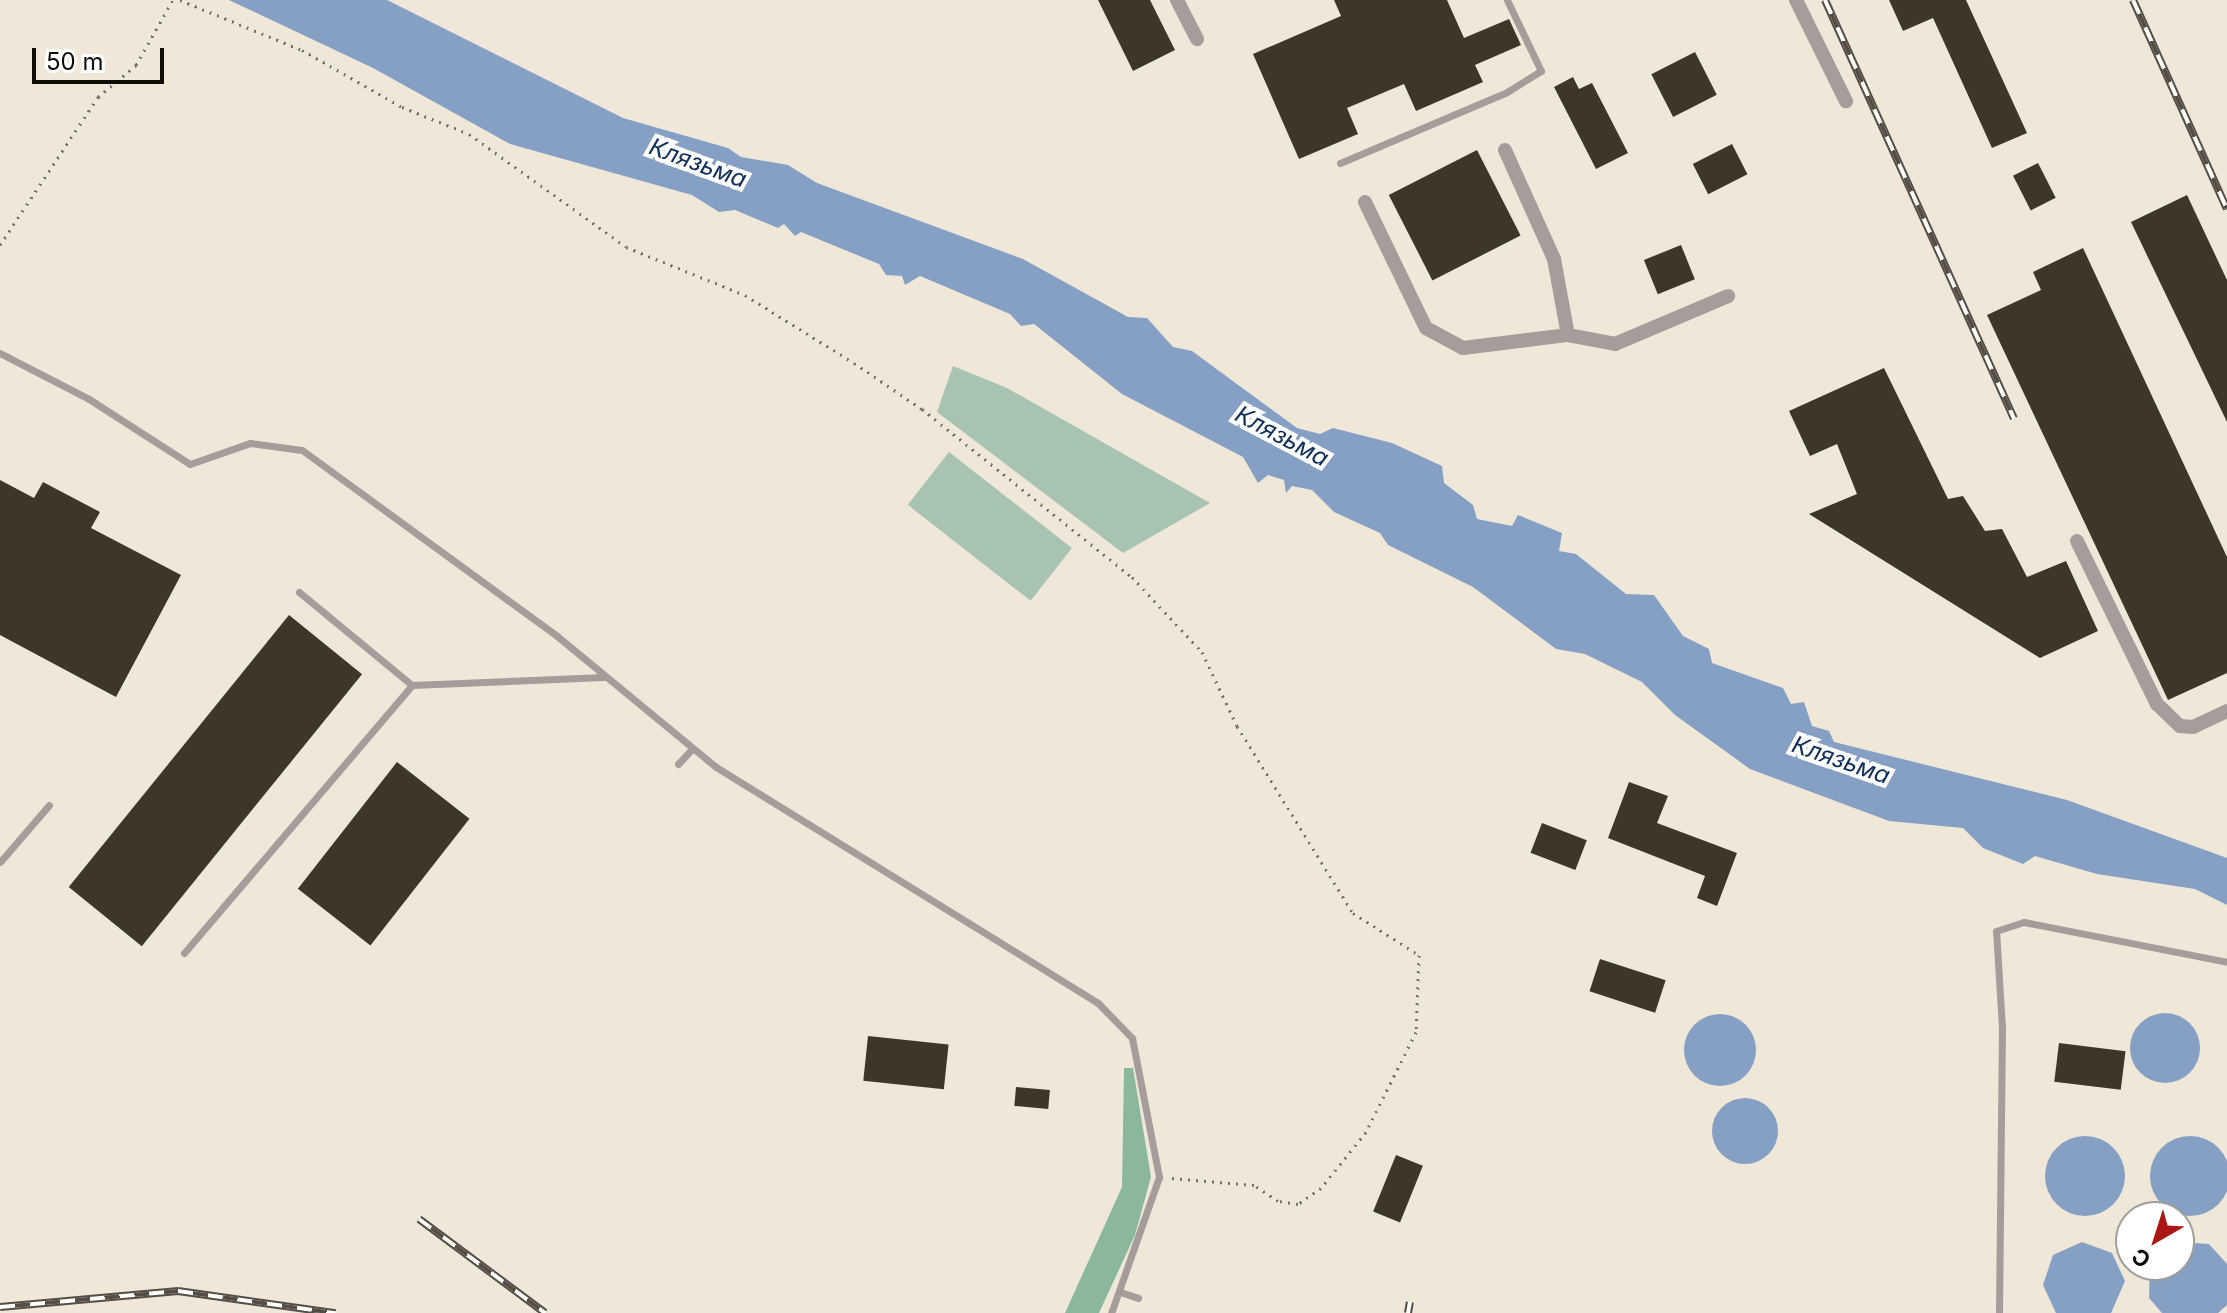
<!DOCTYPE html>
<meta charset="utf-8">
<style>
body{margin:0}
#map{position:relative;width:2227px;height:1313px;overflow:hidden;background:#efe8d8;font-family:Inter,sans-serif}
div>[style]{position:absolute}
.green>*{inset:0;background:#a8c3b1;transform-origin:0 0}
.forest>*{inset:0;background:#8bb89c}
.water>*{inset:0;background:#869fc4}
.round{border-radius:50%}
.building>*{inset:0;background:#3d372a;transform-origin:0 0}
.path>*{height:3px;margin-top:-1.5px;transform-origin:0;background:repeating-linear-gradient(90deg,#767268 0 2px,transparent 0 8px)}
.service>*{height:7px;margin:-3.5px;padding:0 3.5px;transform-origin:3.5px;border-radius:3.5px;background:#a59d9c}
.minor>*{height:14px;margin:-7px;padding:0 7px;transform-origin:7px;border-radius:7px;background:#a59d9c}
.rail>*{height:8px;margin-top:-4px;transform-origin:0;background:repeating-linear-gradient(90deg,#fff 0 15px,#534f47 0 30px);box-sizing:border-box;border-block:2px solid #534f47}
span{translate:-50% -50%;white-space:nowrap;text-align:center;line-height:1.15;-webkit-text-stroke:8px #fff;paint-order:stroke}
.water-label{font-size:24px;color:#0e2e5d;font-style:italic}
.north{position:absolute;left:2115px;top:1201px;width:80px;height:80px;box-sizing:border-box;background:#fff;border:2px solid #9f9e9c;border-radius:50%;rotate:219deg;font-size:22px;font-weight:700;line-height:32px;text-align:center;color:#0e0c07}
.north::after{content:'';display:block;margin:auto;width:28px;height:36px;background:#aa1715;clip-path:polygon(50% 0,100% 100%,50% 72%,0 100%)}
.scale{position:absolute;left:32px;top:48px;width:132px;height:36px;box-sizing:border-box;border:4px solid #0e0c07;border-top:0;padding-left:10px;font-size:24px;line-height:28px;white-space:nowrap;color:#0e0c07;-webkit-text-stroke:6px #fff;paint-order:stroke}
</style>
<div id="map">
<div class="green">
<div style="clip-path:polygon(953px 366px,1007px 388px,1210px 503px,1123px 553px,937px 412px)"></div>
<div style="left:949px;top:452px;width:156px;height:67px;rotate:38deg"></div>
</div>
<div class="forest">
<div style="clip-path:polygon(1124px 1068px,1133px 1068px,1151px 1177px,1135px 1235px,1099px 1313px,1065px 1313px,1122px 1187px)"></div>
</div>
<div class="water">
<div style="clip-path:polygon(229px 0,387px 0,623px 118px,728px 148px,741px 157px,788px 165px,817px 183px,1023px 259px,1128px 317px,1147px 318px,1173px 347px,1192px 351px,1297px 428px,1320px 434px,1333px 428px,1392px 443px,1442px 466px,1444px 483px,1473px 505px,1477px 519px,1512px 526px,1518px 515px,1562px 533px,1559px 551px,1576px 554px,1626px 594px,1654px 595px,1683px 636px,1709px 649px,1712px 663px,1783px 688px,1791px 704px,1804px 702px,1812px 726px,1829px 731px,1834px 742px,2067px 800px,2227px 858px,2227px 905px,2195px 889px,2097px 874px,2035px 856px,2023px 864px,1983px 848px,1963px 828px,1889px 821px,1750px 769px,1675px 715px,1642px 682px,1585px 654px,1556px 649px,1473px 587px,1388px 545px,1380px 533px,1334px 512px,1312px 490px,1292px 486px,1286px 493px,1284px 480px,1268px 475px,1258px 483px,1243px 457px,1122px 394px,1034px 324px,1021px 326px,1010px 314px,920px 276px,905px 285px,902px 276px,886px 275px,879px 264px,801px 232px,795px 236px,784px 224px,778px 228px,735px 210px,719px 212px,692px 195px,510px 144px,373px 68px)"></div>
<div class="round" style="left:2130px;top:1013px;width:70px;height:70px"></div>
<div class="round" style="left:1684px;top:1014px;width:72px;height:72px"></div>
<div class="round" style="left:1712px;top:1098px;width:66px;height:66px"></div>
<div class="round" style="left:2150px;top:1136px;width:80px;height:80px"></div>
<div class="round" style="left:2045px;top:1136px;width:80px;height:80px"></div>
<div style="clip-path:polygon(2082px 1242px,2112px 1253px,2125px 1281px,2111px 1313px,2056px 1313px,2043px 1285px,2053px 1255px)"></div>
<div style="clip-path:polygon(2179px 1242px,2209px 1244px,2227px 1264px,2227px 1305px,2218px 1313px,2162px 1313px,2149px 1298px,2150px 1265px,2179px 1265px)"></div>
</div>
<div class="building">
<div style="clip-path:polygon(1098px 0,1150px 0,1175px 50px,1133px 71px)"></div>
<div style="clip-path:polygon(1334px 0,1447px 0,1464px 38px,1509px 19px,1521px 45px,1475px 65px,1483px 82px,1416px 111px,1404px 84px,1347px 108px,1358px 134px,1299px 159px,1253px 54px,1341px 16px)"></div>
<div style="clip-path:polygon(1889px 0,1966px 0,2027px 133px,1992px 148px,1933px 18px,1903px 31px)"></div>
<div style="left:1695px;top:52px;width:48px;height:49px;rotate:63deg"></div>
<div style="clip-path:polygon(1573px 77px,1579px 89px,1592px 83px,1628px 153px,1596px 169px,1554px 87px)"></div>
<div style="left:1732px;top:144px;width:34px;height:44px;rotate:63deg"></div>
<div style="left:1477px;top:150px;width:96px;height:99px;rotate:63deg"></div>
<div style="left:2038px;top:163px;width:39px;height:28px;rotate:63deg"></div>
<div style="clip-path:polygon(2187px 195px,2227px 280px,2227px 422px,2131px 222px)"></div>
<div style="left:1681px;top:245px;width:37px;height:40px;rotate:68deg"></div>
<div style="clip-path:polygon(2083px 248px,2227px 557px,2227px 673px,2168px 700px,1987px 315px,2041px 290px,2033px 272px)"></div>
<div style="clip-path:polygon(1884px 368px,1948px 499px,1963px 496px,1985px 531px,2002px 529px,2027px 577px,2066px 561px,2098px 631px,2040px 658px,1809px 514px,1857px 494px,1837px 444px,1810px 456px,1789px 411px)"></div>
<div style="clip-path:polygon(0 480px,34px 498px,43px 482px,100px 512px,91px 528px,181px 575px,116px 697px,0 635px)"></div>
<div style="left:289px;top:615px;width:94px;height:350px;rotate:39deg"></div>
<div style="left:397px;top:762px;width:92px;height:161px;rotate:38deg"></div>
<div style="clip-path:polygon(1629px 782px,1668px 796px,1657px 823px,1737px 853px,1717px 906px,1697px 898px,1705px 876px,1608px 838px)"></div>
<div style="left:1542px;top:823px;width:48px;height:32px;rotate:21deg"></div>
<div style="left:1600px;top:959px;width:69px;height:34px;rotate:18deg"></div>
<div style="left:868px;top:1036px;width:81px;height:45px;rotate:6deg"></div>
<div style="left:2059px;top:1043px;width:67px;height:39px;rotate:7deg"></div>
<div style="left:1016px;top:1087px;width:34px;height:19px;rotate:5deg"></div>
<div style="left:1396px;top:1155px;width:29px;height:61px;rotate:22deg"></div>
</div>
<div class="path">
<div style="left:180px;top:0;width:132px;rotate:22.3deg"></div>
<div style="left:302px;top:50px;width:115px;rotate:29.7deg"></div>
<div style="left:402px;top:107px;width:72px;rotate:21.9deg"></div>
<div style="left:469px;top:134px;width:193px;rotate:35.7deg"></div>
<div style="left:626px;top:247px;width:128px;rotate:22deg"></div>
<div style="left:745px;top:295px;width:128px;rotate:32deg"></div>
<div style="left:854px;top:363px;width:82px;rotate:34.1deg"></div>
<div style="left:922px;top:409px;width:269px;rotate:38.7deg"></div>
<div style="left:1132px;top:577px;width:103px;rotate:47deg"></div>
<div style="left:1202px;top:652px;width:82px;rotate:64.7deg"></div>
<div style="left:1237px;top:726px;width:220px;rotate:58.2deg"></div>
<div style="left:1353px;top:913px;width:78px;rotate:32.5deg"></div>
<div style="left:1419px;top:955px;width:77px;rotate:92.2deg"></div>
<div style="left:1416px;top:1032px;width:112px;rotate:116.6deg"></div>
<div style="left:1366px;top:1132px;width:72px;rotate:128.8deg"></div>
<div style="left:1321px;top:1188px;width:28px;rotate:145deg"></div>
<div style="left:1298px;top:1204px;width:20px;rotate:-171deg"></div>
<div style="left:1278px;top:1201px;width:29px;rotate:-146deg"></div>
<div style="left:1254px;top:1185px;width:84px;rotate:-175.2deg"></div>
<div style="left:0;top:245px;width:178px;rotate:-56.5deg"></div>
<div style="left:98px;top:97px;width:50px;rotate:-40.1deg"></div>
<div style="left:136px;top:65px;width:75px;rotate:-60.4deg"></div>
</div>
<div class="service">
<div style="left:1340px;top:163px;width:181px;rotate:-23deg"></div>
<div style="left:1507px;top:92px;width:40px;rotate:-32deg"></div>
<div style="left:1541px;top:71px;width:79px;rotate:-115.6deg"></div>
<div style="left:0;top:353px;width:100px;rotate:27.3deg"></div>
<div style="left:89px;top:399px;width:120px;rotate:32.8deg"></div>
<div style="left:190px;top:464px;width:64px;rotate:-19.3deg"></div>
<div style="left:250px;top:443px;width:52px;rotate:7.7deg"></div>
<div style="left:302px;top:450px;width:316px;rotate:36.1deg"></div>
<div style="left:557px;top:636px;width:206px;rotate:39.5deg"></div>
<div style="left:716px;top:767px;width:449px;rotate:31.7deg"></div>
<div style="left:1098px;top:1003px;width:49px;rotate:45.8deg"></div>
<div style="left:1132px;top:1038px;width:142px;rotate:79deg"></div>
<div style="left:1159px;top:1177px;width:144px;rotate:109.4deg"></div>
<div style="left:299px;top:592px;width:146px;rotate:39.5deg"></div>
<div style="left:412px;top:685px;width:192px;rotate:-2.4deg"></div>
<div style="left:678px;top:764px;width:21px;rotate:-47deg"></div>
<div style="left:0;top:862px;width:75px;rotate:-49.3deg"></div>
<div style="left:184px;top:953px;width:352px;rotate:-49.6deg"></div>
<div style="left:1120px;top:1292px;width:19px;rotate:18deg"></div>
<div style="left:1999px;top:1313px;width:285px;rotate:-89.4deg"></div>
<div style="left:2002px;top:1028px;width:97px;rotate:-93.5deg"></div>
<div style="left:1996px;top:931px;width:29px;rotate:-18deg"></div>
<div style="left:2024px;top:922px;width:207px;rotate:11.1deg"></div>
</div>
<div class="minor">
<div style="left:1177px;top:0;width:44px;rotate:62.9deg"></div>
<div style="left:1796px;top:0;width:113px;rotate:63.7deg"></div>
<div style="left:1505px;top:150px;width:120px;rotate:65.8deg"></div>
<div style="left:1554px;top:259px;width:77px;rotate:79.6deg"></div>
<div style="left:1365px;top:202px;width:140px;rotate:64.2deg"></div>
<div style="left:1426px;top:328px;width:42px;rotate:28.4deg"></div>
<div style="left:1463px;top:348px;width:106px;rotate:-7.1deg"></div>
<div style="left:1568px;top:335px;width:48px;rotate:10.8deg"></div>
<div style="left:1615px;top:344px;width:123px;rotate:-23deg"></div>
<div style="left:2077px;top:541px;width:182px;rotate:63.9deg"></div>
<div style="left:2157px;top:704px;width:32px;rotate:44deg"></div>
<div style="left:2180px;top:726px;width:13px;rotate:4deg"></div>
<div style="left:2193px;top:727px;width:38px;rotate:-25deg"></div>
</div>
<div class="rail">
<div style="left:1825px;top:0;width:459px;rotate:65.7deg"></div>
<div style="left:2133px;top:0;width:229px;rotate:65.8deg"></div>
<div style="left:419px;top:1219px;width:157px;rotate:36.7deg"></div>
<div style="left:0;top:1307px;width:179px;rotate:-5.1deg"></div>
<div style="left:178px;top:1291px;width:159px;rotate:8deg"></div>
<div style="left:1408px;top:1313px;width:11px;rotate:-80deg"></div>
</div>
<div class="water-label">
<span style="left:698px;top:163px;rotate:20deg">Клязьма</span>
<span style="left:1282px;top:436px;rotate:28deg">Клязьма</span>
<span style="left:1841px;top:760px;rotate:19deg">Клязьма</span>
</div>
<div class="north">С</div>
<div class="scale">50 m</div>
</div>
